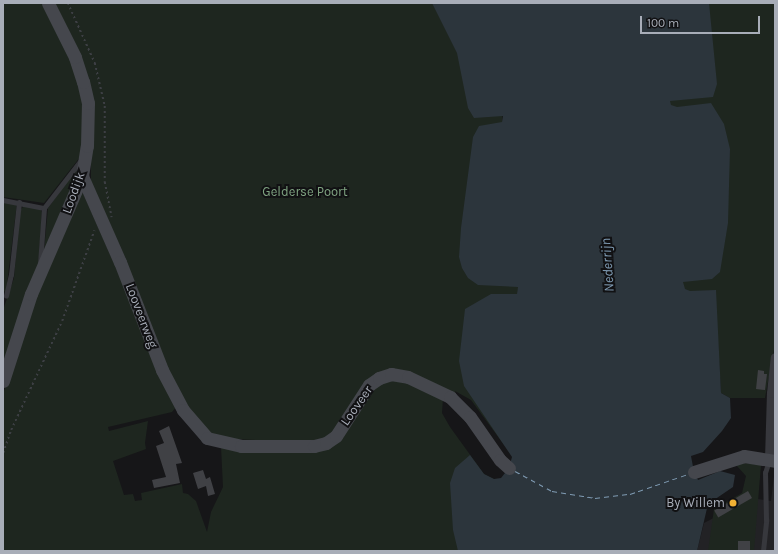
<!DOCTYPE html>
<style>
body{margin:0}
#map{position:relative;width:778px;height:554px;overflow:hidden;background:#161618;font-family:Karla,sans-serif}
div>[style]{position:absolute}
.built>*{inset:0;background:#222225}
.green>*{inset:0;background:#1e261f}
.water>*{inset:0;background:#2c353c}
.ferry>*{height:1px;margin-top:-0.5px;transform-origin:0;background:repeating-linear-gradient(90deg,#7f9bb3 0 5px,transparent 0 9px)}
.building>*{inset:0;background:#404145;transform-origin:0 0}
.path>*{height:1.5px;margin-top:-0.75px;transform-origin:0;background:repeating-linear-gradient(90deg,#3d3f44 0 2px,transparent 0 5px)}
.lane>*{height:4.5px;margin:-2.25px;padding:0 2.25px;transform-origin:2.25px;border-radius:2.25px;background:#37383d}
.street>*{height:9px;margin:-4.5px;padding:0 4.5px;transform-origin:4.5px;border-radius:4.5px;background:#37383d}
.secondary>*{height:13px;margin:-6.5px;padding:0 6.5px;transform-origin:6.5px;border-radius:6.5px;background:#45474d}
.dots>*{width:11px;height:11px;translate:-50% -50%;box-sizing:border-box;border:2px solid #111113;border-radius:50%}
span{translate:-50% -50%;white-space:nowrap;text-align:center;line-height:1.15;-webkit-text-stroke:4px #111113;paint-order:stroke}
.park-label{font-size:13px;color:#7fa381}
.street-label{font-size:13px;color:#a8adb8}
.poi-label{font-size:13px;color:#a8adb8}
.right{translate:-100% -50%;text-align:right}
.water-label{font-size:14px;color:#7f9bb3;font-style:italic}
.frame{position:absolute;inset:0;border:4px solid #a8adb8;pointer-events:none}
.scale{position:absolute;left:640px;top:16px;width:120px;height:18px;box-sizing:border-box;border:2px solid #a8adb8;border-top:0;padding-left:5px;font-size:12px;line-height:14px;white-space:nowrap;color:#a8adb8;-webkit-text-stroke:3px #111113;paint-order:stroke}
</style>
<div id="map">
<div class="built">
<div style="clip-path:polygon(775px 467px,775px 551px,697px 551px,704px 523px,752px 498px,771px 501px)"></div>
</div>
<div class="green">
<div style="clip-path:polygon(3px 3px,45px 3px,78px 76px,84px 104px,81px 156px,44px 203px,3px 197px)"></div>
<div style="clip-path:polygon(52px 3px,487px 3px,502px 115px,518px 288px,513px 457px,471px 400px,455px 391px,457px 397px,386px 372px,336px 431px,320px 443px,233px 439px,211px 435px,180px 400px,91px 182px,91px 122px)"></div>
<div style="clip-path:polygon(653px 3px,775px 3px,775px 344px,765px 398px,730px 398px,721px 393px,718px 343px,685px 343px)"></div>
<div style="clip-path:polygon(80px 164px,43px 262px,48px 208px)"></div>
<div style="clip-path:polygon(83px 193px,177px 406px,172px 412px,108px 427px,109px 431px,148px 421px,145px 443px,146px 449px,113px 461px,124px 495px,133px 494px,135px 501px,142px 500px,141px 493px,182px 484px,183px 493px,188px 494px,196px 501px,207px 532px,211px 512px,223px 487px,221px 447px,320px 450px,380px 383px,393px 377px,443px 398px,442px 413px,450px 427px,484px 474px,494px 479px,510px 551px,3px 551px,3px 394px,21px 336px,78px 195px)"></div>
<div style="clip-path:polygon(3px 201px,17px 203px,6px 292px,3px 291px)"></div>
<div style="clip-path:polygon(25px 205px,38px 206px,42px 212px,38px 271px,3px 372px,3px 310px,14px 278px,20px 210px)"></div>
<div style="clip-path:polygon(744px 463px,761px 465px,754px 551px,708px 551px,714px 509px,742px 493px,746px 476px,736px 465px)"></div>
</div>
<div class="water">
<div style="clip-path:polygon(432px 3px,709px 3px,717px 84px,713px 97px,670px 101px,671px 105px,677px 107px,711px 103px,724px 124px,730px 149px,728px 223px,720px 272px,712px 279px,683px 282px,685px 289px,690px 291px,716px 290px,721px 393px,730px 398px,731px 418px,722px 431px,703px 452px,691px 456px,694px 472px,698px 480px,720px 471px,735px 475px,733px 487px,708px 504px,697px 551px,458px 551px,453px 530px,450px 483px,455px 468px,470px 455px,484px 474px,494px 479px,501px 478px,509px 468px,512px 457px,464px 386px,459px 361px,465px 309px,491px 294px,517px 294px,518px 287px,478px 285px,468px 278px,462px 268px,459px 257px,461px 228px,473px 137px,479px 126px,502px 122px,503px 116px,474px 118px,468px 108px,457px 53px)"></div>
</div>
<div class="ferry">
<div style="left:515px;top:471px;width:42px;rotate:28.4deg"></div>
<div style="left:552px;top:491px;width:44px;rotate:9.2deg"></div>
<div style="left:595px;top:498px;width:35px;rotate:-7deg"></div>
<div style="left:630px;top:494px;width:61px;rotate:-19deg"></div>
</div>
<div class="building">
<div style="clip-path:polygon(758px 370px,764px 371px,764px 374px,767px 374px,765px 390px,756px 389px)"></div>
<div style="clip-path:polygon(169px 426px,182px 463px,176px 464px,180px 483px,154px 488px,152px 480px,166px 477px,156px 446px,164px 443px,159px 431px)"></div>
<div style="clip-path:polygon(203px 470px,206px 479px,210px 477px,215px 494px,208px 496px,206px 486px,198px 489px,193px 473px)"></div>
<div style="left:748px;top:491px;width:8px;height:39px;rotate:60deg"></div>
<div style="left:738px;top:541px;width:12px;height:10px"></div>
</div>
<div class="path">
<div style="left:68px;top:3px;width:66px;rotate:65.8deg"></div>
<div style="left:95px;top:63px;width:44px;rotate:76.9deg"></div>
<div style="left:105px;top:106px;width:76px;rotate:90deg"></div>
<div style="left:105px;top:182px;width:36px;rotate:79deg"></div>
<div style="left:3px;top:453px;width:24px;rotate:-71deg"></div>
<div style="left:11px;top:430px;width:120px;rotate:-64.9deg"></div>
<div style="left:62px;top:321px;width:96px;rotate:-70.4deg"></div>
</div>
<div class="lane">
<div style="left:3px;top:200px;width:42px;rotate:11deg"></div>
<div style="left:40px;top:264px;width:56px;rotate:-85.9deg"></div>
<div style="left:44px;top:208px;width:61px;rotate:-52.4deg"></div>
<div style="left:6px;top:296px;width:22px;rotate:-77deg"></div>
<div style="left:11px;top:275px;width:73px;rotate:-83.7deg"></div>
<div style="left:763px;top:551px;width:31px;rotate:-84deg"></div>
<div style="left:766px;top:520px;width:47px;rotate:-91.2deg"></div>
<div style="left:765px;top:473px;width:13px;rotate:-72deg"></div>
</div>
<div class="street">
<div style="left:769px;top:459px;width:66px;rotate:-88.3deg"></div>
<div style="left:771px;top:393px;width:36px;rotate:-84deg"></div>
</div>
<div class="secondary">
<div style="left:82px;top:176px;width:94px;rotate:66.2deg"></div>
<div style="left:120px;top:262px;width:116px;rotate:68.7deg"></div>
<div style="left:162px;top:370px;width:45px;rotate:62.3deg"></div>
<div style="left:183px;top:410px;width:37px;rotate:49deg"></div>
<div style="left:207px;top:438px;width:35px;rotate:13deg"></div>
<div style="left:241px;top:446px;width:73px"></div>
<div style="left:314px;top:446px;width:12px;rotate:-14deg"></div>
<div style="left:326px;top:443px;width:12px;rotate:-35deg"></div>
<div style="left:336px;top:436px;width:61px;rotate:-57.1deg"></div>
<div style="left:369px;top:385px;width:12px;rotate:-35deg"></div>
<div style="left:379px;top:378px;width:13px;rotate:-18deg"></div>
<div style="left:391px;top:374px;width:17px;rotate:10deg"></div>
<div style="left:408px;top:377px;width:47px;rotate:25.5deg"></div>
<div style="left:450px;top:397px;width:28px;rotate:45deg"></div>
<div style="left:470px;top:417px;width:52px;rotate:55.1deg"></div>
<div style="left:500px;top:460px;width:12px;rotate:42deg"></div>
<div style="left:3px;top:381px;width:91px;rotate:-72.2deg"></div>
<div style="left:31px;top:294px;width:129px;rotate:-66.6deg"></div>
<div style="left:82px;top:176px;width:30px;rotate:-81deg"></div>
<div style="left:87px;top:146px;width:43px;rotate:-88.7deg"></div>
<div style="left:88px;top:103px;width:22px;rotate:-103deg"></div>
<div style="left:83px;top:82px;width:26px;rotate:-108deg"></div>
<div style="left:75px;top:57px;width:60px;rotate:-116.6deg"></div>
<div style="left:694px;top:472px;width:52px;rotate:-17.7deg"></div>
<div style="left:744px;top:456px;width:31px;rotate:9deg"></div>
</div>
<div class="dots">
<div style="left:733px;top:503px;background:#f2b134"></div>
</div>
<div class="park-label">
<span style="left:305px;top:192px">Gelderse Poort</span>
</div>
<div class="street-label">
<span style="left:74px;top:193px;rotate:-70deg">Loodijk</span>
<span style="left:141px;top:316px;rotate:69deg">Looveerweg</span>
<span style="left:357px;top:406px;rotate:-55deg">Looveer</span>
</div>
<div class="poi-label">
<span class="right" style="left:725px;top:503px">By Willem</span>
</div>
<div class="water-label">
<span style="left:608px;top:265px;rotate:-94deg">Nederrijn</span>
</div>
<div class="frame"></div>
<div class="scale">100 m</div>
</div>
